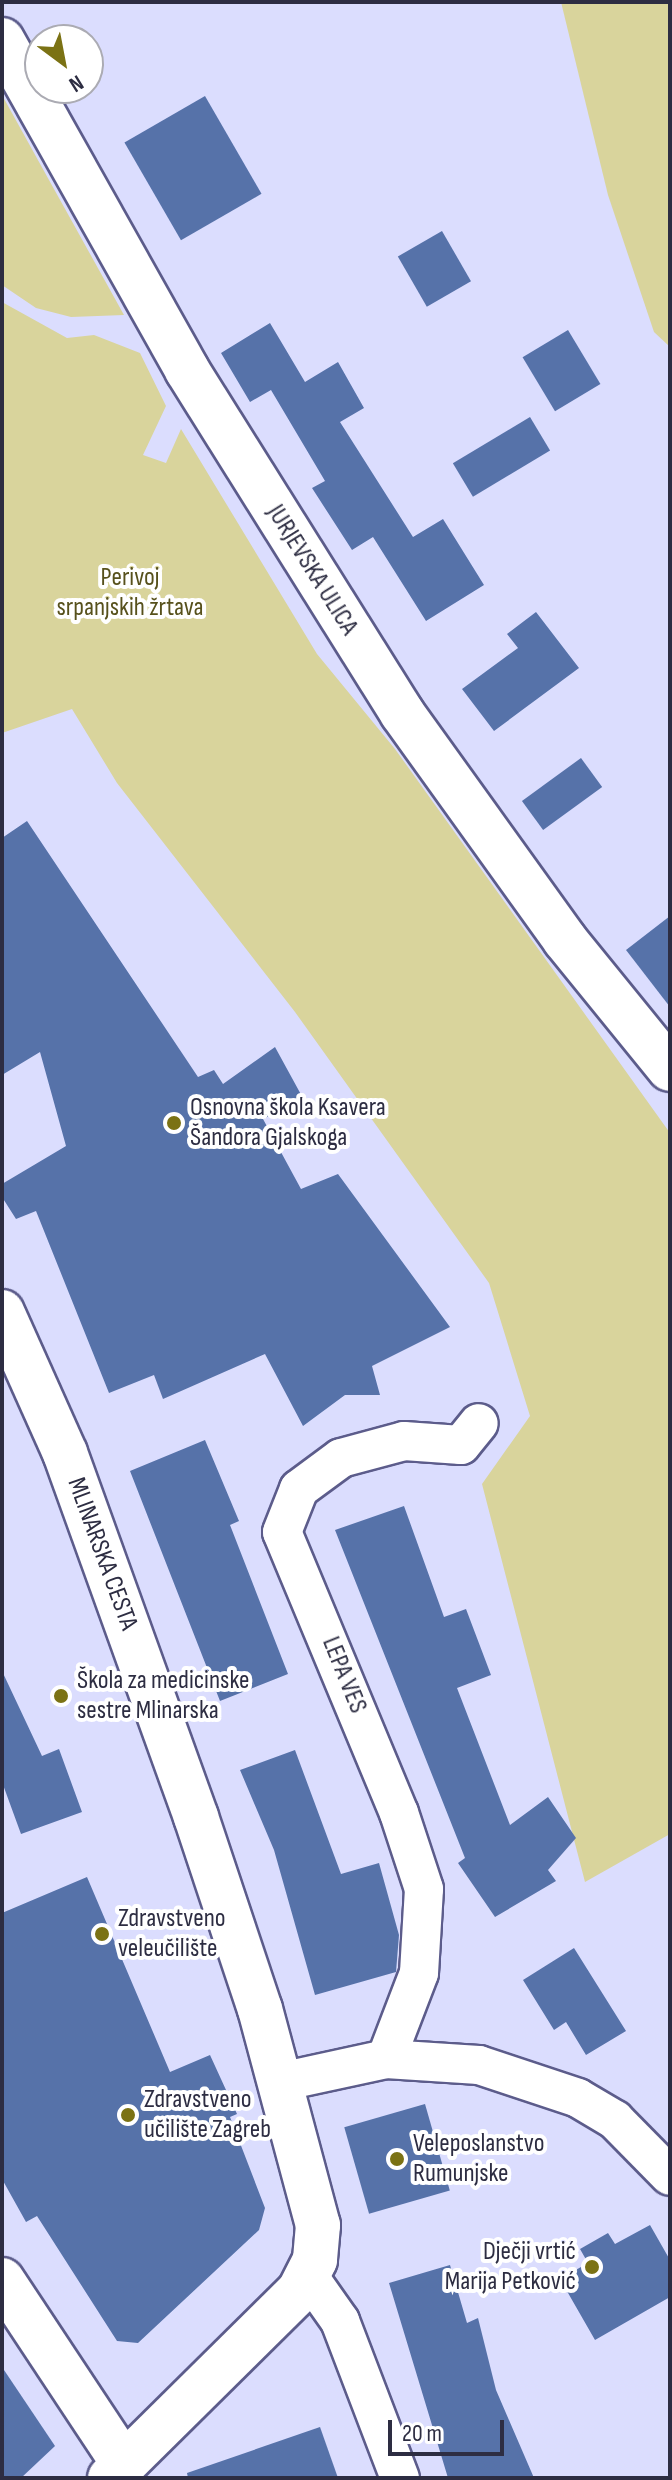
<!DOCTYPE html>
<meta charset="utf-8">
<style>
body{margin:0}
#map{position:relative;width:672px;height:2480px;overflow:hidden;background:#dbddfe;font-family:"Sofia Sans Condensed",sans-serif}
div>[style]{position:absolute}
.green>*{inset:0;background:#d9d49c}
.building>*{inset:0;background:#5672a9;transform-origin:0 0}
.roads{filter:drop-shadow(2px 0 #5c5c8b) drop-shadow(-2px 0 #5c5c8b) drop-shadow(0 2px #5c5c8b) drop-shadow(0 -2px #5c5c8b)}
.minor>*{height:38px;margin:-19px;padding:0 19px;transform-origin:19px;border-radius:19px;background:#fff}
.tertiary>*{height:44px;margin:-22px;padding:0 22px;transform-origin:22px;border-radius:22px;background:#fff}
.secondary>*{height:44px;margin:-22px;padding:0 22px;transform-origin:22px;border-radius:22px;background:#fff}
.dots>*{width:22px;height:22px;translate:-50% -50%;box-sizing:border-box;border:4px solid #fff;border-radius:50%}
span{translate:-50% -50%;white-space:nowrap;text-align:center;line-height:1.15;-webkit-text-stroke:8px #fff;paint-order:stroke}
.street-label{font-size:26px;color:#2d2d42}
.park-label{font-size:26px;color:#57511c}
.poi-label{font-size:26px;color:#2d2d42}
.left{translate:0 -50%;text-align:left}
.right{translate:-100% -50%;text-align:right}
.frame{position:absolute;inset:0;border:4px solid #2d2d42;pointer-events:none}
.north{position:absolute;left:24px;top:24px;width:80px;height:80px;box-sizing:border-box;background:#fff;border:2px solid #ababb3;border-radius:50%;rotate:148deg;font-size:22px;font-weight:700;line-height:32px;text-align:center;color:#2d2d42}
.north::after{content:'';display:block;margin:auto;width:28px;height:36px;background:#7b7214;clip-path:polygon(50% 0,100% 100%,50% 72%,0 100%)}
.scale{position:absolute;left:388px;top:2420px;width:116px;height:36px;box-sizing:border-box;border:4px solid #2d2d42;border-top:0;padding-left:10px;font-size:24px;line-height:28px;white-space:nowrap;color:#2d2d42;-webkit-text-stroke:6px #fff;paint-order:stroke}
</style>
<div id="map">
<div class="green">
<div style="clip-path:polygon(561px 2px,670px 2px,670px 347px,654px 332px,608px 195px)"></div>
<div style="clip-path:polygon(2px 95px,49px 180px,124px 315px,71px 317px,36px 308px,2px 285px)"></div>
<div style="clip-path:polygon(2px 302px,67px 338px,94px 335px,140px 353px,166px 406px,143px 455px,166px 463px,181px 429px,317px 654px,395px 749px,670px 1133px,670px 1834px,585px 1882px,482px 1484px,530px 1416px,489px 1283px,295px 1012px,117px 783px,72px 709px,2px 733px)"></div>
</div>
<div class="building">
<div style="left:205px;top:96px;width:113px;height:93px;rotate:60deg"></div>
<div style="left:442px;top:231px;width:58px;height:51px;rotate:60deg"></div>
<div style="clip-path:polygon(270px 323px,305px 382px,338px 362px,364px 408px,340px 422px,413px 537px,443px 519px,484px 585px,426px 621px,373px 537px,352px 550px,312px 488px,325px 481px,271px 390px,250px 402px,221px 353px)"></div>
<div style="left:568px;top:330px;width:63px;height:53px;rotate:59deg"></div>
<div style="left:530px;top:417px;width:39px;height:90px;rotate:59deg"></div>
<div style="clip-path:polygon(536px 612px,579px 668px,494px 731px,462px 689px,518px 648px,507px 634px)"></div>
<div style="left:581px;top:758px;width:36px;height:73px;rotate:54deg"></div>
<div style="clip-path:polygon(27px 821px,198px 1077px,214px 1070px,223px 1084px,275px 1047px,304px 1100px,263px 1119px,301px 1189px,338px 1174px,450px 1327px,372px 1366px,380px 1395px,345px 1395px,303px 1426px,265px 1354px,163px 1399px,154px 1375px,109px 1393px,36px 1211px,16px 1219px,2px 1197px,2px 1184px,66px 1146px,40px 1052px,2px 1075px,2px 838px)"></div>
<div style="clip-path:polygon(670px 916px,670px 1007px,626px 950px)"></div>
<div style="clip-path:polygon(205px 1440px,239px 1521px,230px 1525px,288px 1674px,220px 1701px,130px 1471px)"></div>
<div style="clip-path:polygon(404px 1506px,444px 1617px,466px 1609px,491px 1675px,457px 1688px,510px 1825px,548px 1797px,576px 1838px,548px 1870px,556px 1881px,495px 1917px,458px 1863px,465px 1858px,335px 1530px)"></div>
<div style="clip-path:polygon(2px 1671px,42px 1756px,59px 1749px,82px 1812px,21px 1834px,2px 1782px)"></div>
<div style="clip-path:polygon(295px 1750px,341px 1874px,379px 1863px,399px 1935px,396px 1972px,315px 1995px,274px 1850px,240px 1770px)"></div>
<div style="clip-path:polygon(87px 1877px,170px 2072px,210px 2055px,237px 2114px,230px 2117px,265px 2208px,259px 2230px,138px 2343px,117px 2341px,37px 2216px,26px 2222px,2px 2179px,2px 1913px)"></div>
<div style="clip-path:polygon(574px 1948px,626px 2031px,586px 2055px,566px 2022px,554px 2030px,523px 1980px)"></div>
<div style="left:425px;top:2104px;width:90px;height:84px;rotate:74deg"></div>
<div style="clip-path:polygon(650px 2225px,670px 2260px,670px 2297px,595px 2340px,560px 2279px,588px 2263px,580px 2249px,608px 2233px,615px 2244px)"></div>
<div style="clip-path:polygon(450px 2265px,467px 2323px,478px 2318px,496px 2390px,534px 2478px,448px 2478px,389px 2283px)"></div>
<div style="clip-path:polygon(2px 2367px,55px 2446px,21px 2478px,2px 2478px)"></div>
<div style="clip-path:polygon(320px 2427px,338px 2478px,188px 2478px,187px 2473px)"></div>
</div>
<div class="roads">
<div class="minor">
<div style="left:386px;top:2059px;width:92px;rotate:-69deg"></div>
<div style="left:419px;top:1973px;width:84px;rotate:-86.6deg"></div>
<div style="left:424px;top:1889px;width:80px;rotate:-108.2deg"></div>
<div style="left:399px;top:1813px;width:304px;rotate:-112.6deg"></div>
<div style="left:282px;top:1532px;width:46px;rotate:-68.4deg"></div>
<div style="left:299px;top:1489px;width:52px;rotate:-36.4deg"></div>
<div style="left:341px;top:1458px;width:65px;rotate:-15.1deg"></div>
<div style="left:404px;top:1441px;width:57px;rotate:4deg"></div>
<div style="left:461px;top:1445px;width:28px;rotate:-51deg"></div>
<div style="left:280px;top:2082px;width:108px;rotate:-12.2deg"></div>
<div style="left:386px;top:2059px;width:93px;rotate:3.7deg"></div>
<div style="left:479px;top:2065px;width:104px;rotate:18.4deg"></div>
<div style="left:578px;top:2098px;width:43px;rotate:30.7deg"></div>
<div style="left:615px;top:2120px;width:78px;rotate:45.5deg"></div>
<div style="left:309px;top:2277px;width:54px;rotate:54.8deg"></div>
<div style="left:340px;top:2321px;width:168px;rotate:69.1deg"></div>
</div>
<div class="tertiary">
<div style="left:2px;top:40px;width:378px;rotate:60.7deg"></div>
<div style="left:187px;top:370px;width:405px;rotate:57.9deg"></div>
<div style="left:402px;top:713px;width:279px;rotate:54.3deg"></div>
<div style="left:565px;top:940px;width:166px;rotate:50.9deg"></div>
<div style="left:2px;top:2280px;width:221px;rotate:56.5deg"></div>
</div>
<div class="secondary">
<div style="left:2px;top:1312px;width:154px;rotate:65.9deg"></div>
<div style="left:65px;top:1453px;width:387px;rotate:70.2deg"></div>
<div style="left:196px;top:1817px;width:202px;rotate:71.6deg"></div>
<div style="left:260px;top:2009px;width:224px;rotate:75deg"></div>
<div style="left:318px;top:2225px;width:35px;rotate:95deg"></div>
<div style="left:315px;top:2260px;width:35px;rotate:117deg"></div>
<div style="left:299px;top:2291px;width:266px;rotate:135.3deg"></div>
</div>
</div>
<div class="dots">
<div style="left:174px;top:1123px;background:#7b7214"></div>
<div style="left:61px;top:1696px;background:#7b7214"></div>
<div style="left:102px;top:1934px;background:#7b7214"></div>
<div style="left:128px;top:2115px;background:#7b7214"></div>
<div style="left:397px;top:2159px;background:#7b7214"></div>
<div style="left:592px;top:2267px;background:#7b7214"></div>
</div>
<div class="street-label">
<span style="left:312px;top:570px;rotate:58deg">JURJEVSKA ULICA</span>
<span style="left:102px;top:1554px;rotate:70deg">MLINARSKA CESTA</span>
<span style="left:344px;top:1675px;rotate:68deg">LEPA VES</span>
</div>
<div class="park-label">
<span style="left:130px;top:593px">Perivoj<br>srpanjskih žrtava</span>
</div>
<div class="poi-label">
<span class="left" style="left:190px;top:1123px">Osnovna škola Ksavera<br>Šandora Gjalskoga</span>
<span class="left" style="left:77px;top:1696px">Škola za medicinske<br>sestre Mlinarska</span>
<span class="left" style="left:118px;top:1934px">Zdravstveno<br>veleučilište</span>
<span class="left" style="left:144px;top:2115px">Zdravstveno<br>učilište Zagreb</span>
<span class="left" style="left:413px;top:2159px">Veleposlanstvo<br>Rumunjske</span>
<span class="right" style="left:576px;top:2267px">Dječji vrtić<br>Marija Petković</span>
</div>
<div class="frame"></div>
<div class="north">N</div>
<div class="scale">20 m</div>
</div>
